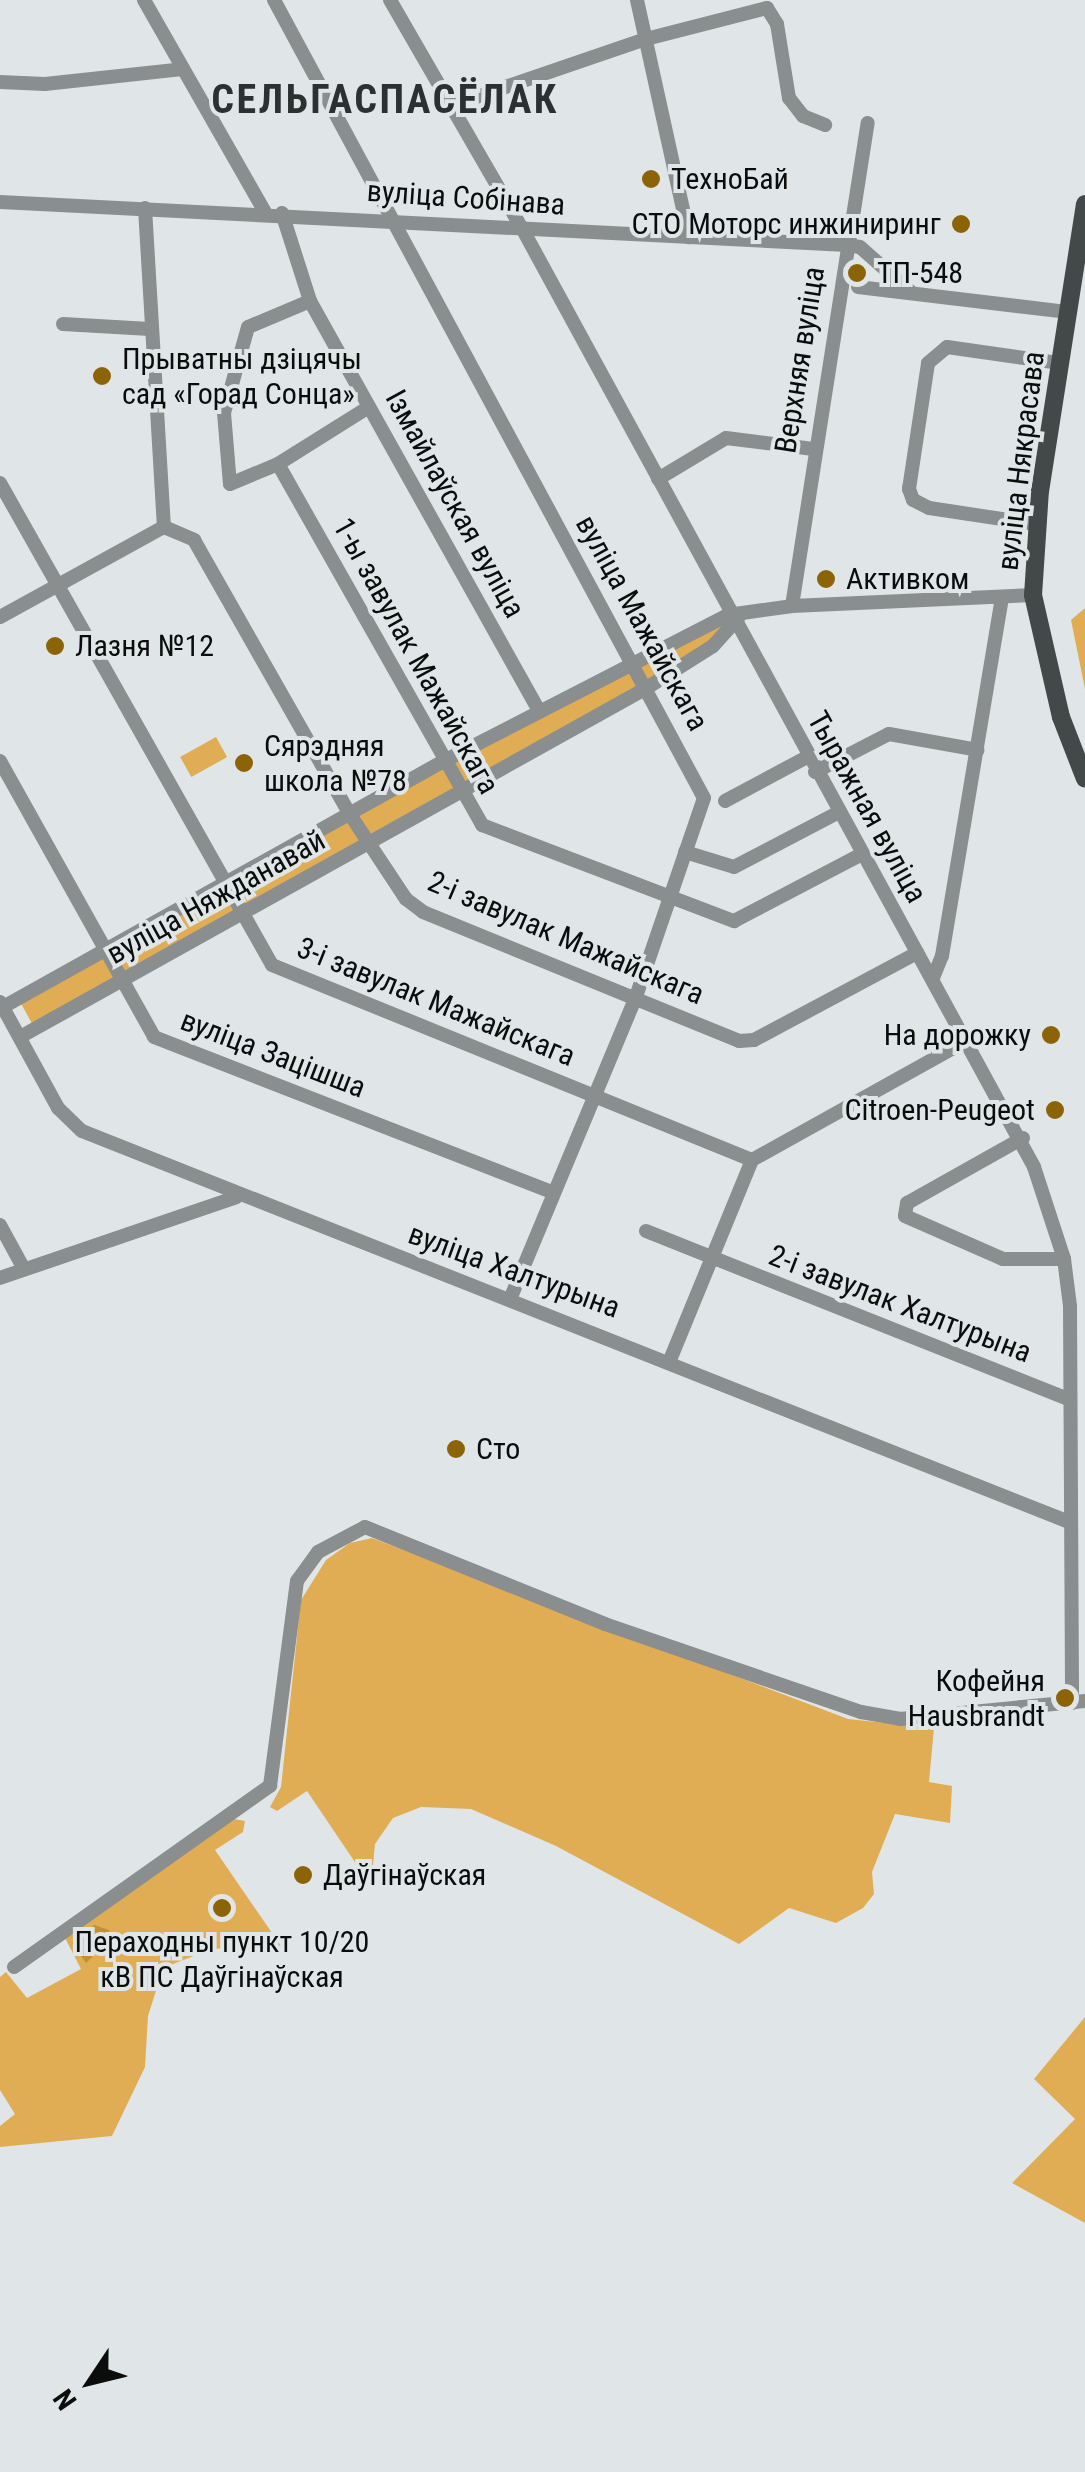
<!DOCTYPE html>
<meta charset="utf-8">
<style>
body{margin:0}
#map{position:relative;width:1085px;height:2472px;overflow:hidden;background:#e0e6e7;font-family:"Roboto Condensed",sans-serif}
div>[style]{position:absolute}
.green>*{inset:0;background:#e0ad55;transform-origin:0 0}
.water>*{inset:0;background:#c39031}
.minor>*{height:14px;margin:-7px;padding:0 7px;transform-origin:7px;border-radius:7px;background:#8b8e8e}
.major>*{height:18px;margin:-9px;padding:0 9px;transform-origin:9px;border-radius:9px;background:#434848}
.dots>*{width:28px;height:28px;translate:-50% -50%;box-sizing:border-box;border:5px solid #e0e6e7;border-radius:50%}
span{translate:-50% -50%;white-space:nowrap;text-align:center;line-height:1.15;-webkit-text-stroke:8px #e0e6e7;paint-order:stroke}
.poi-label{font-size:30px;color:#0b0d0d}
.left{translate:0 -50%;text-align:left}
.right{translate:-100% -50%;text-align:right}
.street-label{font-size:30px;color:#0b0d0d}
.district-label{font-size:40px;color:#2b3031;font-weight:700;letter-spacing:2.5px}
.north{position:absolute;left:40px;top:2332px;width:100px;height:100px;-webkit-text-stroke:8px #e0e6e7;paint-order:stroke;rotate:235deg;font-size:28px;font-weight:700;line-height:40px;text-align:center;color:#0b0d0d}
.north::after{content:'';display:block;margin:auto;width:35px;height:45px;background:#0b0d0d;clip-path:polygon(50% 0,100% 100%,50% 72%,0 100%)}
</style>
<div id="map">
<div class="green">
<div style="clip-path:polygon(1085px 608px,1085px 689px,1071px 620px)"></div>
<div style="clip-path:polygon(724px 617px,721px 639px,35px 1029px,18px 998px)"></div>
<div style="left:216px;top:737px;width:23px;height:41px;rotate:61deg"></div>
<div style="clip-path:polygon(372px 1538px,848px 1719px,934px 1728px,929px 1782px,952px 1786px,950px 1823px,895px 1814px,872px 1872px,874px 1894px,863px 1908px,836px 1923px,789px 1908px,739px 1944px,556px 1846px,471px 1809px,421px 1807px,393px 1818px,375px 1844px,371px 1886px,307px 1791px,277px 1811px,270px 1807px,281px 1787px,301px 1600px,326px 1560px,350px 1543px)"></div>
<div style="clip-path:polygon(234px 1819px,245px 1821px,243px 1832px,215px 1850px,281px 1946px,212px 1949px,173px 1964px,160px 1978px,148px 2016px,145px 2067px,112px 2136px,0 2147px,0 2126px,15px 2114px,0 2090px,0 1977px,6px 1972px,27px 1998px,81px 1969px,63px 1934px)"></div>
<div style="clip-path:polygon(1085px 2017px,1085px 2223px,1012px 2183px,1075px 2119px,1034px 2079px)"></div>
</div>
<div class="water">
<div style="clip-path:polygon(94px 1925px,109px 1930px,111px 1939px,86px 1963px,72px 1943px)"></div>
</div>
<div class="minor">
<div style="left:144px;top:0;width:244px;rotate:60.3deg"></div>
<div style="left:274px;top:0;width:906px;rotate:61.68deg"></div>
<div style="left:704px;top:798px;width:213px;rotate:108.9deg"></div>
<div style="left:635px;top:999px;width:326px;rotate:112.6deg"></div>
<div style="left:390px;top:0;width:266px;rotate:60deg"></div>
<div style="left:523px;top:230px;width:1067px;rotate:61.39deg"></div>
<div style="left:1034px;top:1167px;width:97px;rotate:71.9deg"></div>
<div style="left:1064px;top:1259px;width:47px;rotate:82.7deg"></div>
<div style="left:1070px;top:1306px;width:397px;rotate:89.7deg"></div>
<div style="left:637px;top:0;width:243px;rotate:77.6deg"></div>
<div style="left:0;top:82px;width:45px;rotate:2.5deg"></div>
<div style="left:45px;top:84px;width:138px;rotate:-6.2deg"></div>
<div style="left:453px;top:105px;width:204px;rotate:-18.9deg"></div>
<div style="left:646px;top:39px;width:125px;rotate:-14.4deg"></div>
<div style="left:767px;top:8px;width:19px;rotate:58deg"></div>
<div style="left:777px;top:24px;width:75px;rotate:80.8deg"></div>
<div style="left:789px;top:98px;width:23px;rotate:52deg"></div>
<div style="left:803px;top:116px;width:24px;rotate:22deg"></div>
<div style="left:0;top:202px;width:848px;rotate:2.91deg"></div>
<div style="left:847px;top:245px;width:13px;rotate:9deg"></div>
<div style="left:860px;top:247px;width:69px;rotate:41.5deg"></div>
<div style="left:145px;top:208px;width:320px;rotate:86.6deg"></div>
<div style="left:282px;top:213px;width:92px;rotate:72.3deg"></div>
<div style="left:310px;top:301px;width:470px;rotate:60.8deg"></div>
<div style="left:858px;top:287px;width:212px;rotate:6.8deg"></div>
<div style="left:310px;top:301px;width:67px;rotate:157.2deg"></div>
<div style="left:248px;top:327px;width:89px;rotate:105.6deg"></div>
<div style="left:224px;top:413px;width:71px;rotate:85.2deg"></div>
<div style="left:230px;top:484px;width:52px;rotate:-22.6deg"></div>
<div style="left:278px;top:464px;width:107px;rotate:-32.1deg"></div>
<div style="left:63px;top:324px;width:87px;rotate:3.3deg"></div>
<div style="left:278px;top:464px;width:415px;rotate:60.5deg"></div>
<div style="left:482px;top:825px;width:270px;rotate:20.9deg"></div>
<div style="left:734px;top:921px;width:144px;rotate:-27.6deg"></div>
<div style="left:658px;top:479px;width:79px;rotate:-31.1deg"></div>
<div style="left:726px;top:438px;width:88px;rotate:7.2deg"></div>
<div style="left:0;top:483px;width:553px;rotate:60.56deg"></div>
<div style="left:272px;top:965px;width:518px;rotate:22.11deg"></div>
<div style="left:1035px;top:524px;width:107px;rotate:-171.4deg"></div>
<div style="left:929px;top:508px;width:18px;rotate:-153deg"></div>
<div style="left:913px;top:500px;width:12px;rotate:-110deg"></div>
<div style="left:909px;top:489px;width:127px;rotate:-81.4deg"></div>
<div style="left:928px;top:363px;width:25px;rotate:-40deg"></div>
<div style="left:947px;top:347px;width:114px;rotate:8.1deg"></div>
<div style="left:792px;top:606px;width:489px;rotate:-81.1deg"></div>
<div style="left:0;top:617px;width:187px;rotate:-28.8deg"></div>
<div style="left:164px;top:527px;width:33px;rotate:23deg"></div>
<div style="left:194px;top:540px;width:314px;rotate:60.4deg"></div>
<div style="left:349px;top:813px;width:103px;rotate:56.5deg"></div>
<div style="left:406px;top:899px;width:21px;rotate:37deg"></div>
<div style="left:423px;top:912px;width:341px;rotate:22.2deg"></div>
<div style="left:739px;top:1041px;width:15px;rotate:-4deg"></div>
<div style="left:754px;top:1040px;width:185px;rotate:-28.1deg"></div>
<div style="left:0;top:761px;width:316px;rotate:60.8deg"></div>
<div style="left:154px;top:1037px;width:429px;rotate:21.3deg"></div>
<div style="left:815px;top:772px;width:83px;rotate:-27.2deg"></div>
<div style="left:889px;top:734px;width:90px;rotate:10.2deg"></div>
<div style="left:725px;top:801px;width:93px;rotate:-28.2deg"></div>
<div style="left:685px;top:852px;width:51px;rotate:17deg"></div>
<div style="left:734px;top:867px;width:119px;rotate:-27.6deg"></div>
<div style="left:933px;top:978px;width:24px;rotate:-68deg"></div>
<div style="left:942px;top:956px;width:364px;rotate:-80.5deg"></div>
<div style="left:0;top:1002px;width:121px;rotate:61.3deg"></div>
<div style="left:58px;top:1108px;width:33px;rotate:44deg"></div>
<div style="left:82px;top:1131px;width:1062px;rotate:21.61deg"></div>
<div style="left:3px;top:1007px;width:503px;rotate:-29.17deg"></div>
<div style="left:442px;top:762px;width:322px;rotate:-27.2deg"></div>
<div style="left:728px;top:615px;width:65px;rotate:-8deg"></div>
<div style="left:792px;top:606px;width:241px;rotate:-2.6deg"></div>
<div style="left:20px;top:1037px;width:715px;rotate:-29.11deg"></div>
<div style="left:645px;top:689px;width:80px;rotate:-32.3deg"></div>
<div style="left:713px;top:646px;width:38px;rotate:-48deg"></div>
<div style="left:1023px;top:1138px;width:133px;rotate:150.7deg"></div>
<div style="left:907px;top:1203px;width:13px;rotate:99deg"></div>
<div style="left:905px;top:1216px;width:107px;rotate:23.7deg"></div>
<div style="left:1003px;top:1259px;width:61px"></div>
<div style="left:752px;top:1160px;width:247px;rotate:-29.1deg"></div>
<div style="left:0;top:1225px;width:50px;rotate:61.4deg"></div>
<div style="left:646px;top:1231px;width:455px;rotate:21.7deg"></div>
<div style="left:0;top:1278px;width:250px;rotate:-18.9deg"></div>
<div style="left:670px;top:1360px;width:216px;rotate:-67.7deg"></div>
<div style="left:14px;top:1967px;width:314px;rotate:-35.3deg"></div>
<div style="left:270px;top:1786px;width:207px;rotate:-82.5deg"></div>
<div style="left:297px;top:1581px;width:36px;rotate:-54deg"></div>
<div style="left:318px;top:1552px;width:53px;rotate:-28deg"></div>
<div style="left:365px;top:1527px;width:259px;rotate:22deg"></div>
<div style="left:605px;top:1624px;width:271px;rotate:19deg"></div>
<div style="left:861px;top:1712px;width:40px;rotate:10deg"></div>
<div style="left:900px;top:1719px;width:186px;rotate:-5.6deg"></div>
</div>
<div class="major">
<div style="left:1085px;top:204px;width:290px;rotate:98.9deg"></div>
<div style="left:1040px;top:490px;width:105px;rotate:93.8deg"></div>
<div style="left:1033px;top:595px;width:125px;rotate:77.1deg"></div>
<div style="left:1061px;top:717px;width:66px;rotate:68.8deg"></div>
</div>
<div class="dots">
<div style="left:651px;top:179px;background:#8d6307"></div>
<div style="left:961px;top:224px;background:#8d6307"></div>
<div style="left:857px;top:273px;background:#8d6307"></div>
<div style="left:102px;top:376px;background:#8d6307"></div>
<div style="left:826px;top:579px;background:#8d6307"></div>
<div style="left:55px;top:646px;background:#8d6307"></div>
<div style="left:244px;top:763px;background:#8d6307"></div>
<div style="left:1051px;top:1035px;background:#8d6307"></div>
<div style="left:1055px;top:1110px;background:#8d6307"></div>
<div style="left:456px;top:1449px;background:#8d6307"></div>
<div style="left:1065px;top:1698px;background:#8d6307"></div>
<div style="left:303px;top:1875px;background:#8d6307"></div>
<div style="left:222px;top:1908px;background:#8d6307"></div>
</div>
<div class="poi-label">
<span class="left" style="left:671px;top:179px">ТехноБай</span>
<span class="right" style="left:941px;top:224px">СТО Моторс инжиниринг</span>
<span class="left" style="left:877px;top:273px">ТП-548</span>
<span class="left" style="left:122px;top:376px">Прыватны дзіцячы<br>сад «Горад Сонца»</span>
<span class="left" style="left:846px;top:579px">Активком</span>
<span class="left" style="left:75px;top:646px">Лазня №12</span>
<span class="left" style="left:264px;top:763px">Сярэдняя<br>школа №78</span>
<span class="right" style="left:1031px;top:1035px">На дорожку</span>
<span class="right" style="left:1035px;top:1110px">Citroen-Peugeot</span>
<span class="left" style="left:476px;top:1449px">Сто</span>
<span class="right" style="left:1045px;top:1698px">Кофейня<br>Hausbrandt</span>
<span class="left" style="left:323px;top:1875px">Даўгінаўская</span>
<span style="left:222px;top:1959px">Пераходны пункт 10/20<br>кВ ПС Даўгінаўская</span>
</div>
<div class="street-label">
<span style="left:466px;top:198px;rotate:4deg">вуліца Собінава</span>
<span style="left:800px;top:360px;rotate:-81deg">Верхняя вуліца</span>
<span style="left:1021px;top:461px;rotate:-83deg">вуліца Някрасава</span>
<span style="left:455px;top:504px;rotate:61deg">Ізмайлаўская вуліца</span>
<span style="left:642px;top:623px;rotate:61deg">вуліца Мажайскага</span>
<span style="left:416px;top:656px;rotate:61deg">1-ы завулак Мажайскага</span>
<span style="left:867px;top:807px;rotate:61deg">Тыражная вуліца</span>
<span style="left:216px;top:897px;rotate:-29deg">вуліца Няжданавай</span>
<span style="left:566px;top:938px;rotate:23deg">2-і завулак Мажайскага</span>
<span style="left:436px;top:1002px;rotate:22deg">3-і завулак Мажайскага</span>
<span style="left:273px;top:1054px;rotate:21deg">вуліца Зацішша</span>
<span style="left:514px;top:1271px;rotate:20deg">вуліца Халтурына</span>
<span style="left:900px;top:1304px;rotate:21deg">2-і завулак Халтурына</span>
</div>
<div class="district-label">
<span style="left:385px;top:100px">СЕЛЬГАСПАСЁЛАК</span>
</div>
<div class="north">N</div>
</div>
